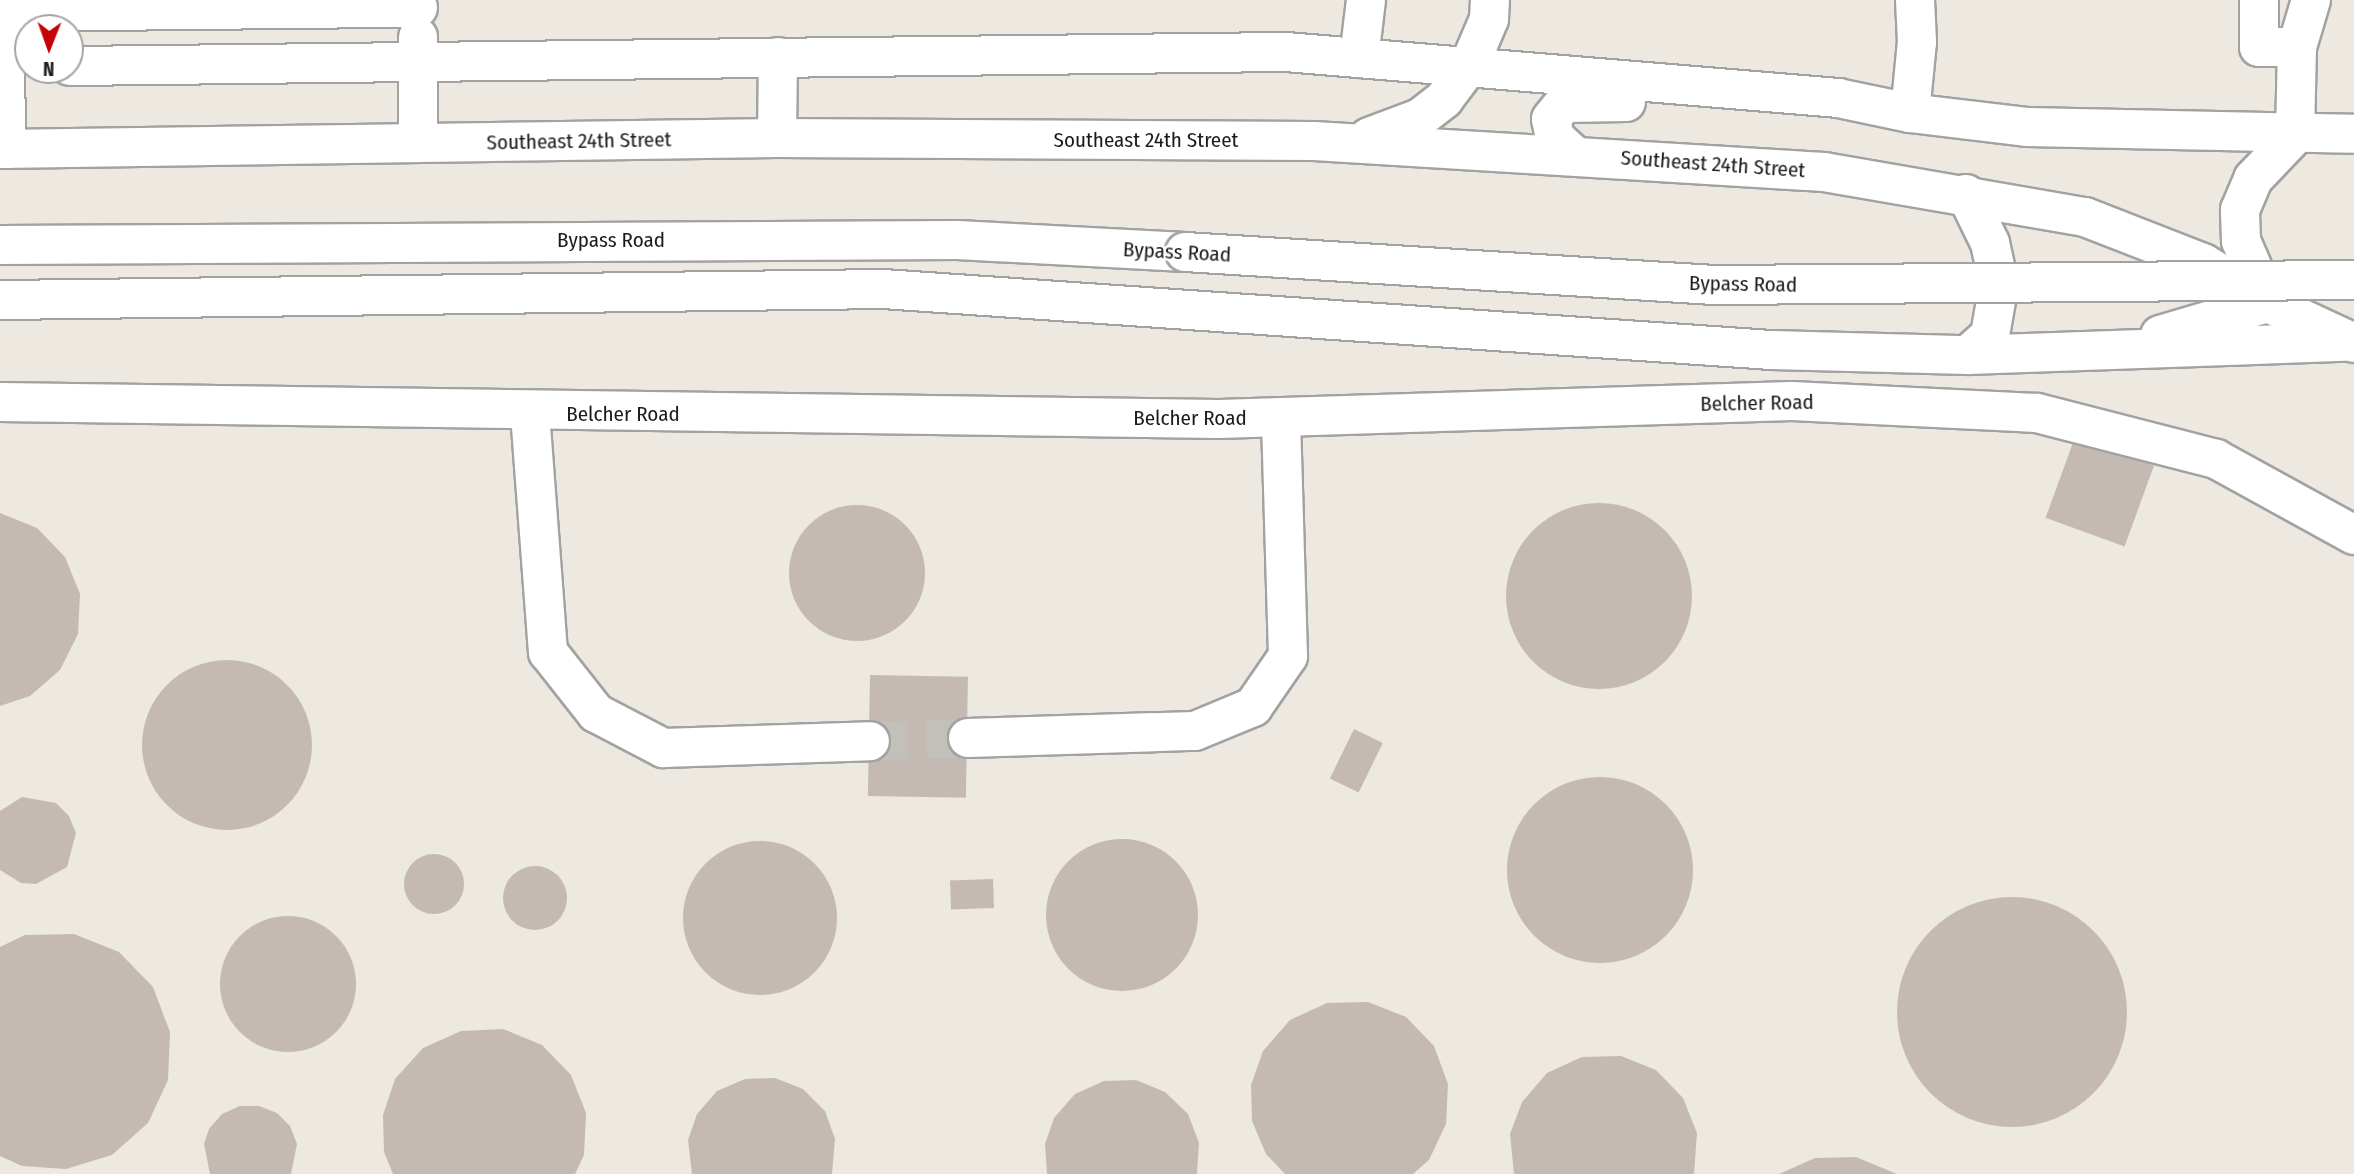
<!DOCTYPE html>
<style>
body{margin:0}
#map{position:relative;width:2354px;height:1174px;overflow:hidden;background:#ede8e0;font-family:"Fira Sans Condensed",sans-serif}
div>[style]{position:absolute}
.building>*{inset:0;background:#c5bab3;transform-origin:0 0}
.round{border-radius:50%}
.minor-tunnel>*{height:38px;margin-top:-19px;transform-origin:0;background:repeating-linear-gradient(90deg,#c3bfb9 0 38px,transparent 0 57px)}
.roads{filter:drop-shadow(2px 0 #a2a2a2) drop-shadow(-2px 0 #a2a2a2) drop-shadow(0 2px #a2a2a2) drop-shadow(0 -2px #a2a2a2)}
.minor>*{height:38px;margin:-19px;padding:0 19px;transform-origin:19px;border-radius:19px;background:#fff}
.bridges{filter:drop-shadow(2px 0 #a2a2a2) drop-shadow(-2px 0 #a2a2a2) drop-shadow(0 2px #a2a2a2) drop-shadow(0 -2px #a2a2a2)}
.minor-bridge>*{height:38px;margin:-19px;padding:0 19px;transform-origin:19px;border-radius:19px;background:#fff}
span{translate:-50% -50%;white-space:nowrap;text-align:center;line-height:1.15;-webkit-text-stroke:5px #fff;paint-order:stroke}
.street-label{font-size:21px;color:#1b1b1b}
.north{position:absolute;left:14px;top:14px;width:70px;height:70px;box-sizing:border-box;background:#fff;border:2px solid #a4a4a4;border-radius:50%;rotate:181deg;font-size:19px;font-weight:700;line-height:28px;text-align:center;color:#1b1b1b}
.north::after{content:'';display:block;margin:auto;width:24px;height:32px;background:#c60005;clip-path:polygon(50% 0,100% 100%,50% 72%,0 100%)}
</style>
<div id="map">
<div class="building">
<div style="left:2075px;top:437px;width:84px;height:86px;rotate:20deg"></div>
<div class="round" style="left:1506px;top:503px;width:186px;height:186px"></div>
<div class="round" style="left:789px;top:505px;width:136px;height:136px"></div>
<div style="clip-path:polygon(0 513px,37px 528px,65px 557px,80px 594px,78px 634px,60px 670px,30px 696px,0 706px)"></div>
<div class="round" style="left:142px;top:660px;width:170px;height:170px"></div>
<div style="left:870px;top:675px;width:98px;height:121px;rotate:1deg"></div>
<div style="left:1354px;top:729px;width:32px;height:55px;rotate:26deg"></div>
<div class="round" style="left:1507px;top:777px;width:186px;height:186px"></div>
<div style="clip-path:polygon(22px 797px,56px 803px,69px 816px,76px 833px,67px 867px,36px 884px,21px 883px,0 870px,0 811px)"></div>
<div class="round" style="left:1046px;top:839px;width:152px;height:152px"></div>
<div class="round" style="left:683px;top:841px;width:154px;height:154px"></div>
<div class="round" style="left:404px;top:854px;width:60px;height:60px"></div>
<div class="round" style="left:503px;top:866px;width:64px;height:64px"></div>
<div style="left:993px;top:879px;width:29px;height:43px;rotate:88deg"></div>
<div class="round" style="left:1897px;top:897px;width:230px;height:230px"></div>
<div class="round" style="left:220px;top:916px;width:136px;height:136px"></div>
<div style="clip-path:polygon(74px 934px,119px 952px,153px 987px,170px 1032px,168px 1080px,148px 1123px,112px 1155px,66px 1169px,22px 1166px,0 1156px,0 947px,25px 935px)"></div>
<div style="clip-path:polygon(1368px 1002px,1406px 1017px,1434px 1046px,1448px 1084px,1446px 1124px,1429px 1160px,1413px 1174px,1285px 1174px,1266px 1154px,1252px 1121px,1251px 1085px,1263px 1051px,1290px 1020px,1327px 1003px)"></div>
<div style="clip-path:polygon(503px 1029px,542px 1045px,571px 1075px,586px 1113px,584px 1155px,575px 1174px,393px 1174px,384px 1152px,383px 1115px,395px 1079px,423px 1048px,461px 1031px)"></div>
<div style="clip-path:polygon(1621px 1056px,1656px 1070px,1683px 1098px,1697px 1133px,1694px 1174px,1514px 1174px,1510px 1134px,1522px 1102px,1547px 1073px,1582px 1057px)"></div>
<div style="clip-path:polygon(775px 1078px,803px 1089px,825px 1111px,835px 1139px,832px 1174px,692px 1174px,688px 1140px,697px 1114px,717px 1091px,745px 1079px)"></div>
<div style="clip-path:polygon(1136px 1080px,1165px 1092px,1188px 1114px,1199px 1143px,1197px 1174px,1047px 1174px,1045px 1144px,1054px 1118px,1075px 1094px,1104px 1081px)"></div>
<div style="clip-path:polygon(240px 1106px,259px 1106px,277px 1113px,290px 1126px,297px 1144px,291px 1174px,210px 1174px,204px 1144px,209px 1129px,222px 1114px)"></div>
<div style="clip-path:polygon(1856px 1157px,1897px 1174px,1779px 1174px,1815px 1158px)"></div>
</div>
<div class="minor-tunnel">
<div style="left:870px;top:741px;width:98px;rotate:-1.8deg"></div>
</div>
<div class="roads">
<div class="minor">
<div style="left:2259px;top:0;width:47px;rotate:90deg"></div>
<div style="left:2259px;top:47px;width:38px"></div>
<div style="left:418px;top:37px;width:106px;rotate:90deg"></div>
<div style="left:1359px;top:58px;width:58px;rotate:-83.1deg"></div>
<div style="left:70px;top:66px;width:1216px;rotate:-0.66deg"></div>
<div style="left:1286px;top:52px;width:554px;rotate:4.76deg"></div>
<div style="left:1838px;top:98px;width:74px;rotate:11.8deg"></div>
<div style="left:1910px;top:113px;width:119px;rotate:6.8deg"></div>
<div style="left:2028px;top:127px;width:326px;rotate:1.2deg"></div>
<div style="left:1910px;top:113px;width:71px;rotate:-84.4deg"></div>
<div style="left:1917px;top:42px;width:42px;rotate:-92.7deg"></div>
<div style="left:1369px;top:137px;width:54px;rotate:-20.4deg"></div>
<div style="left:1420px;top:118px;width:31px;rotate:-38deg"></div>
<div style="left:1444px;top:99px;width:41px;rotate:-52.9deg"></div>
<div style="left:1469px;top:66px;width:51px;rotate:-66.9deg"></div>
<div style="left:1489px;top:19px;width:19px;rotate:-87deg"></div>
<div style="left:777px;top:138px;width:81px;rotate:-89.3deg"></div>
<div style="left:0;top:149px;width:777px;rotate:-0.81deg"></div>
<div style="left:777px;top:138px;width:537px;rotate:0.32deg"></div>
<div style="left:1314px;top:141px;width:511px;rotate:3.48deg"></div>
<div style="left:1824px;top:172px;width:265px;rotate:9.8deg"></div>
<div style="left:2085px;top:217px;width:127px;rotate:21.3deg"></div>
<div style="left:2203px;top:263px;width:76px;rotate:31.6deg"></div>
<div style="left:2268px;top:303px;width:95px;rotate:24.9deg"></div>
<div style="left:7px;top:149px;width:137px;rotate:-91.7deg"></div>
<div style="left:3px;top:12px;width:415px;rotate:-0.6deg"></div>
<div style="left:1573px;top:154px;width:24px;rotate:-138deg"></div>
<div style="left:1555px;top:138px;width:19px;rotate:-102deg"></div>
<div style="left:1551px;top:119px;width:21px;rotate:-51deg"></div>
<div style="left:1564px;top:103px;width:62px;rotate:-0.9deg"></div>
<div style="left:1966px;top:194px;width:55px;rotate:63.9deg"></div>
<div style="left:1990px;top:243px;width:42px;rotate:77.6deg"></div>
<div style="left:1999px;top:284px;width:52px;rotate:100deg"></div>
<div style="left:1990px;top:335px;width:30px;rotate:138deg"></div>
<div style="left:0;top:245px;width:957px;rotate:-0.3deg"></div>
<div style="left:957px;top:240px;width:228px;rotate:3deg"></div>
<div style="left:0;top:300px;width:883px;rotate:-0.71deg"></div>
<div style="left:883px;top:289px;width:891px;rotate:3.93deg"></div>
<div style="left:1772px;top:350px;width:196px;rotate:1.5deg"></div>
<div style="left:1968px;top:355px;width:376px;rotate:-2deg"></div>
<div style="left:2160px;top:335px;width:113px;rotate:-16.5deg"></div>
<div style="left:2268px;top:303px;width:68px;rotate:-113.5deg"></div>
<div style="left:2241px;top:241px;width:31px;rotate:-92deg"></div>
<div style="left:2240px;top:210px;width:34px;rotate:-67deg"></div>
<div style="left:2253px;top:179px;width:61px;rotate:-46.3deg"></div>
<div style="left:2295px;top:135px;width:88px;rotate:-88.7deg"></div>
<div style="left:2297px;top:47px;width:49px;rotate:-73.4deg"></div>
<div style="left:0;top:402px;width:1219px;rotate:0.8deg"></div>
<div style="left:1219px;top:419px;width:573px;rotate:-1.8deg"></div>
<div style="left:1792px;top:401px;width:245px;rotate:2.8deg"></div>
<div style="left:2037px;top:413px;width:185px;rotate:14.4deg"></div>
<div style="left:2216px;top:459px;width:158px;rotate:28.8deg"></div>
<div style="left:530px;top:413px;width:240px;rotate:85.7deg"></div>
<div style="left:548px;top:652px;width:78px;rotate:51.8deg"></div>
<div style="left:596px;top:713px;width:76px;rotate:27.6deg"></div>
<div style="left:663px;top:748px;width:207px;rotate:-1.9deg"></div>
<div style="left:968px;top:738px;width:227px;rotate:-1.8deg"></div>
<div style="left:1195px;top:731px;width:63px;rotate:-22.5deg"></div>
<div style="left:1253px;top:707px;width:62px;rotate:-55.5deg"></div>
<div style="left:1288px;top:656px;width:239px;rotate:-91.7deg"></div>
</div>
</div>
<div class="bridges">
<div class="minor-bridge">
<div style="left:1185px;top:252px;width:530px;rotate:3.57deg"></div>
<div style="left:1714px;top:285px;width:640px;rotate:-0.45deg"></div>
</div>
</div>
<div class="street-label">
<span style="left:1146px;top:140px">Southeast 24th Street</span>
<span style="left:579px;top:141px;rotate:-1deg">Southeast 24th Street</span>
<span style="left:1713px;top:164px;rotate:4deg">Southeast 24th Street</span>
<span style="left:611px;top:240px">Bypass Road</span>
<span style="left:1177px;top:252px;rotate:3deg">Bypass Road</span>
<span style="left:1743px;top:284px;rotate:1deg">Bypass Road</span>
<span style="left:1757px;top:403px;rotate:-1deg">Belcher Road</span>
<span style="left:623px;top:414px">Belcher Road</span>
<span style="left:1190px;top:418px">Belcher Road</span>
</div>
<div class="north">N</div>
</div>
